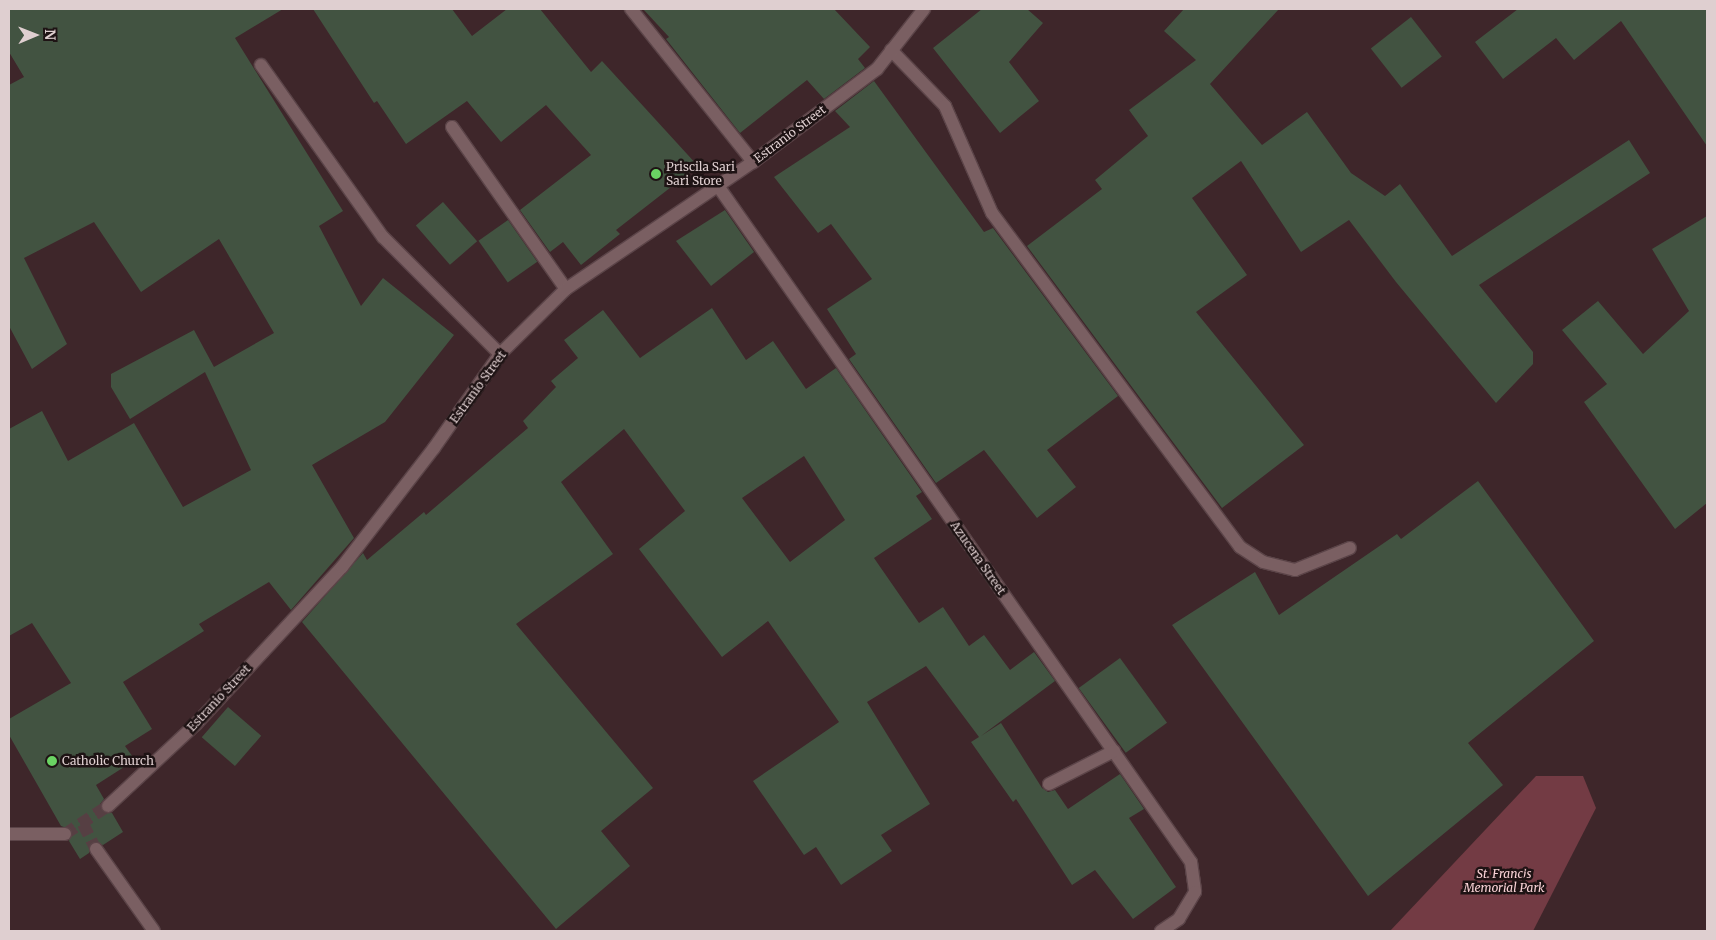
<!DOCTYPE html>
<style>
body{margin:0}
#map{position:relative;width:1716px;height:940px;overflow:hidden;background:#3e262a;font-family:Merriweather,serif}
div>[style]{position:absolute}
.green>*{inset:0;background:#733b44}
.building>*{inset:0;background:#425341;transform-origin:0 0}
.minor-tunnel>*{height:12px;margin-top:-6px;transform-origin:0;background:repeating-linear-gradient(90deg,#563f43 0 12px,transparent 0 18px)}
.roads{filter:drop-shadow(1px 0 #5b4448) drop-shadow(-1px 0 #5b4448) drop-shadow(0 1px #5b4448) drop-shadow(0 -1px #5b4448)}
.minor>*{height:12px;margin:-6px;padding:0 6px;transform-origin:6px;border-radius:6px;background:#7a5f62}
.dots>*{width:14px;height:14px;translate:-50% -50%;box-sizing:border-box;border:2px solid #1e1314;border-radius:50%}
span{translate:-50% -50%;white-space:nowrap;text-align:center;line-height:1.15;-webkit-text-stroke:5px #1e1314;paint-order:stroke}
.street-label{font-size:12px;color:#dfcfd0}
.poi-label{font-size:12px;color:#dfcfd0}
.left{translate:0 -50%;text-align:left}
.park-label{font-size:12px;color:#f9d2d6;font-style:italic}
.frame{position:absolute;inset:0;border:10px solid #dfcfd0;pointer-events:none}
.north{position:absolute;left:10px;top:10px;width:50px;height:50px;-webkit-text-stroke:4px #1e1314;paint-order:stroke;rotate:89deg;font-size:14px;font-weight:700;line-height:20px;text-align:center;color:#dfcfd0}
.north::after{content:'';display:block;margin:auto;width:18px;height:22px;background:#dfcfd0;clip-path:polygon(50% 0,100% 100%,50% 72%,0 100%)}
</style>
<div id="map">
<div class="green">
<div style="clip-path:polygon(1536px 776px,1583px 776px,1596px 808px,1533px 931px,1390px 931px)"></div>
</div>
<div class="building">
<div style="clip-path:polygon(9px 9px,283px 9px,235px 38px,343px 211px,319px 226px,361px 306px,383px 278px,454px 335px,385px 422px,312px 465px,354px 538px,291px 610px,269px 582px,199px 624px,204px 631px,123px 682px,152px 729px,125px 746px,135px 760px,96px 785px,104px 799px,100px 804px,102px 811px,112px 813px,123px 832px,103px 845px,92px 842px,89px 853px,80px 859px,69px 841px,72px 830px,61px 826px,9px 735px,9px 719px,71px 683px,32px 623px,9px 636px,9px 429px,42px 411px,68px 461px,134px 423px,183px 507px,251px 470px,205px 372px,130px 419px,111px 387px,111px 374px,194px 330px,214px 367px,274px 333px,219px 239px,141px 292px,94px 222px,24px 258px,67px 344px,32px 369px,9px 326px,9px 85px,24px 77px,9px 52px)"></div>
<div style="clip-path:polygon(313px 9px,452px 9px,472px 36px,507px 9px,540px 9px,591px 72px,602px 61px,698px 166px,616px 230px,620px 234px,581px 265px,563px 242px,550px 252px,520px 210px,591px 155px,546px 105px,501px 142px,467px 101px,406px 144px,377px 101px,374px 103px)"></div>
<div style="clip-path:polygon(643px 9px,834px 9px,870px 47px,858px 59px,865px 68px,824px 99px,807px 80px,740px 133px,666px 39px,669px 37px)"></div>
<div style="clip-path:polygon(982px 9px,1027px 9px,1043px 23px,1009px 62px,1039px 101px,1000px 133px,933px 48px)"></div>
<div style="clip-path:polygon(1184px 9px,1279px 9px,1210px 84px,1262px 145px,1307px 112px,1351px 173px,1385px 196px,1400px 184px,1452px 256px,1629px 140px,1650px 173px,1479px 285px,1533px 352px,1533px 364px,1496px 403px,1396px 282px,1349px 220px,1301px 252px,1241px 161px,1192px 198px,1247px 275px,1196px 312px,1304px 445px,1222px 508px,1027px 246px,1102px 189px,1095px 180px,1148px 136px,1129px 110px,1196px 60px,1164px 31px)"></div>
<div style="clip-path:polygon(1518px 9px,1707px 9px,1707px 146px,1621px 21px,1574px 60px,1556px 38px,1503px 79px,1475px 42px)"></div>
<div style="left:1411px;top:17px;width:50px;height:51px;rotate:52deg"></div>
<div style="clip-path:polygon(874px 81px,984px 232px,993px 228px,1118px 396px,1047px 450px,1076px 487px,1037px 518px,984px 450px,936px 483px,849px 359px,856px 354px,827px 309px,872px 279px,831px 224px,818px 233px,774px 177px,850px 127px,835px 111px)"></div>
<div style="left:443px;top:202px;width:52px;height:36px;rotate:49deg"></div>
<div style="clip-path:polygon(725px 210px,754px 252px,711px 286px,676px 241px)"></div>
<div style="clip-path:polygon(1707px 216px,1707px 503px,1675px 529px,1584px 402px,1607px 384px,1562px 330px,1598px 301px,1643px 354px,1689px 311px,1652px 249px)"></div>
<div style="left:508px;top:220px;width:51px;height:36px;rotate:55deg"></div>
<div style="clip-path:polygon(evenodd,712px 308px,746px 360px,773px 341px,806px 389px,836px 368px,922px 492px,916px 496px,932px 519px,874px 558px,919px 623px,943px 607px,969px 646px,984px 635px,1010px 670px,1034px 652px,1055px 681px,981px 736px,1001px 723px,1042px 788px,1048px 792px,1055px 790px,1068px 809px,1120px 774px,1144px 809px,1129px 818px,1176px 887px,1133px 919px,1095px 870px,1072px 885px,1016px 799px,1013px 802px,971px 742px,979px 737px,926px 666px,867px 702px,930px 804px,881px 835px,892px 851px,841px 885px,816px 847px,804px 855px,753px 781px,839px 722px,768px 621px,722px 657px,639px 549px,685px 511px,624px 429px,561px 482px,613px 554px,516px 624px,653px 788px,601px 831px,630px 866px,556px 929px,302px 622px,363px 553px,367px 560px,424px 512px,426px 515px,528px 428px,523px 421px,556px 387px,551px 381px,578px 358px,564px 340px,603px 310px,640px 358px,712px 308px,804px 456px,845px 520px,790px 562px,742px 498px,804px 456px)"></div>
<div style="clip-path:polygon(1478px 481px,1594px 641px,1468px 743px,1503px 785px,1368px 896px,1172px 625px,1255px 572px,1279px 615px,1397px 534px,1401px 539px)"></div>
<div style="left:1120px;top:658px;width:80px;height:51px;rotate:54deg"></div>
<div style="left:228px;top:707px;width:44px;height:40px;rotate:41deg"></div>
</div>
<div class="minor-tunnel">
<div style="left:83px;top:824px;width:28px;rotate:63deg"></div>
<div style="left:65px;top:834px;width:51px;rotate:-33.1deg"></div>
</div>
<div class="roads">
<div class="minor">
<div style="left:631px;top:9px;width:196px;rotate:51.4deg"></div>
<div style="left:891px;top:50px;width:78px;rotate:46deg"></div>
<div style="left:945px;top:106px;width:117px;rotate:66.3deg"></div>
<div style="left:992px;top:213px;width:416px;rotate:53.4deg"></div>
<div style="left:1240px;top:547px;width:27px;rotate:33deg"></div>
<div style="left:1263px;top:562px;width:33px;rotate:14deg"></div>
<div style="left:1295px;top:570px;width:59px;rotate:-21.8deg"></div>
<div style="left:261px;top:65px;width:211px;rotate:54.7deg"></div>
<div style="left:383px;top:237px;width:165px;rotate:45deg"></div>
<div style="left:452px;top:127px;width:198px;rotate:54.9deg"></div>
<div style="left:718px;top:186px;width:825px;rotate:55.02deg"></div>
<div style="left:1191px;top:862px;width:30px;rotate:82deg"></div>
<div style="left:1195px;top:892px;width:31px;rotate:121deg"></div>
<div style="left:1179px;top:919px;width:22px;rotate:146deg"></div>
<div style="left:1049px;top:784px;width:73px;rotate:-26.9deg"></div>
<div style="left:108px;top:806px;width:120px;rotate:-43deg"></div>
<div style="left:196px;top:724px;width:214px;rotate:-47.1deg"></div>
<div style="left:342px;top:567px;width:150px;rotate:-52.3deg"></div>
<div style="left:434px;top:448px;width:115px;rotate:-54.9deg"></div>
<div style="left:500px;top:354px;width:93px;rotate:-44.6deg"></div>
<div style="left:566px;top:289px;width:226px;rotate:-34.2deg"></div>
<div style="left:753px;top:162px;width:155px;rotate:-36.9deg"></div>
<div style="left:877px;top:69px;width:76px;rotate:-51.9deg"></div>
<div style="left:9px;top:834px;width:56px"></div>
<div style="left:96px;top:849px;width:100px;rotate:54.7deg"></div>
</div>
</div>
<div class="dots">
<div style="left:656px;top:174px;background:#6ad363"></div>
<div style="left:52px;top:761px;background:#6ad363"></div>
</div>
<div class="street-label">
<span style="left:790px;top:134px;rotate:-37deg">Estranio Street</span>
<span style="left:478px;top:387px;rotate:-54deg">Estranio Street</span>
<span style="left:978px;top:558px;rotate:55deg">Azucena Street</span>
<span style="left:219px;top:698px;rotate:-47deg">Estranio Street</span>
</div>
<div class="poi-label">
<span class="left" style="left:666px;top:174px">Priscila Sari<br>Sari Store</span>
<span class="left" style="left:62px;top:761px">Catholic Church</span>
</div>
<div class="park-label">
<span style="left:1504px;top:881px">St. Francis<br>Memorial Park</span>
</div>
<div class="frame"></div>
<div class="north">N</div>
</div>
